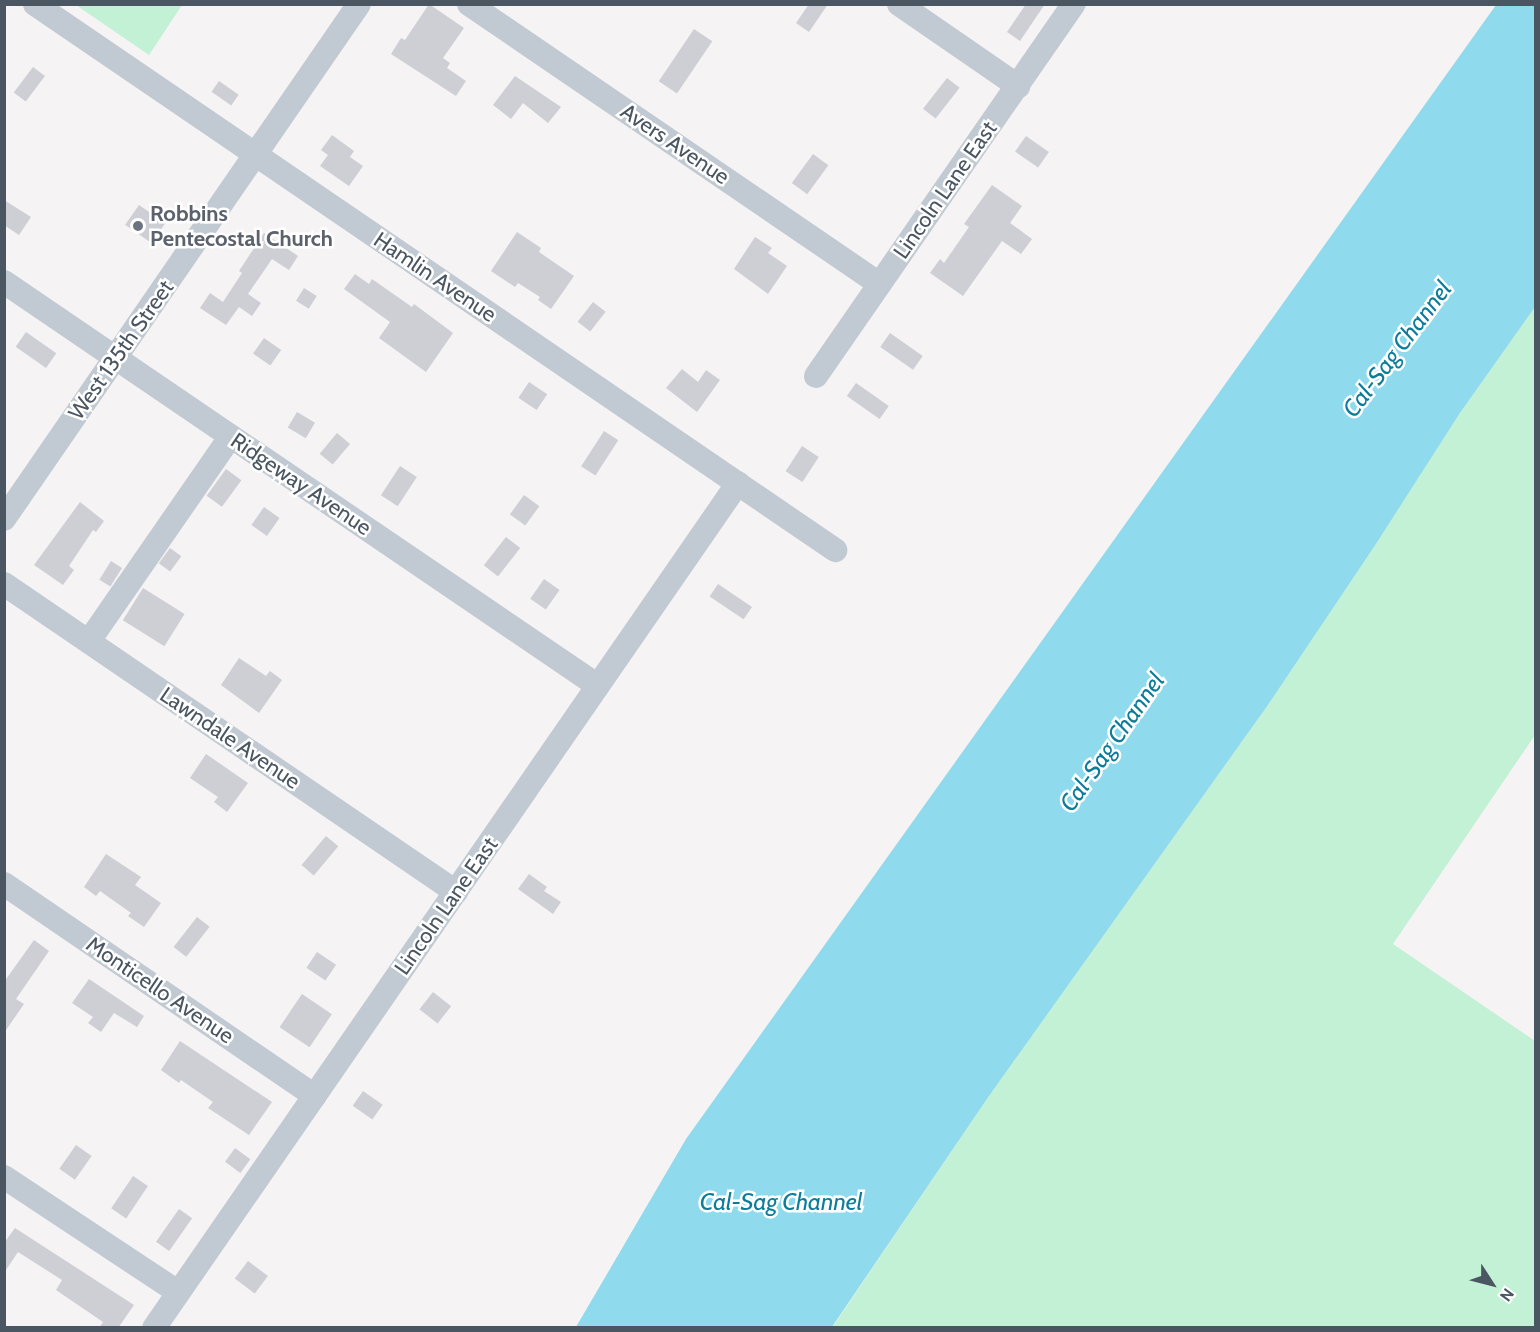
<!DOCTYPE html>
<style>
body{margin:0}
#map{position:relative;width:1540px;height:1332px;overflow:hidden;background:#f5f3f3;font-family:Cabin,sans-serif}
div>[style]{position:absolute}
.green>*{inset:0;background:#c3f1d5}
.water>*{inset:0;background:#90daee}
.building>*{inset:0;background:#cdcfd5;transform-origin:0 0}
.minor>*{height:24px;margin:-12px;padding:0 12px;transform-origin:12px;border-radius:12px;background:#c1cad2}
.dots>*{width:16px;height:16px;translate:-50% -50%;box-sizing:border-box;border:3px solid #fff;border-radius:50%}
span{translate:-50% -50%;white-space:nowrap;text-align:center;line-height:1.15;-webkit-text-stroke:5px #fff;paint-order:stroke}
.street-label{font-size:22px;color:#4a5661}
.worship-label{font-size:22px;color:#5b616d;font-weight:700}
.left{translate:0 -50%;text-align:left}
.water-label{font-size:24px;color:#0c7c9b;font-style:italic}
.frame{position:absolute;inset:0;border:6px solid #4a5661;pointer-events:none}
.north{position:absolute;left:1462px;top:1254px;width:60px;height:60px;-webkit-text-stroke:4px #fff;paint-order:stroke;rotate:126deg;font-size:16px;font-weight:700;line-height:24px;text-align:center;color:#4a5661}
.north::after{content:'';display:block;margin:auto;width:21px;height:27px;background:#4a5661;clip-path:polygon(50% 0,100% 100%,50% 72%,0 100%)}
</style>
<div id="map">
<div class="green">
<div style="clip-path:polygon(76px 5px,182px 5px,149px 55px)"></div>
<div style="clip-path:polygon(1535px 307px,1535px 735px,1393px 944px,1535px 1041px,1535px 1327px,832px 1328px,989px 1096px,1268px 705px,1376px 544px,1460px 413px)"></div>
</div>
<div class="water">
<div style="clip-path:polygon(1496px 5px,1535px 5px,1535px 307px,1460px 413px,1376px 544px,1268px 705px,989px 1096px,832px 1327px,576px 1327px,686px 1139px)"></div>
</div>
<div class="building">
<div style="clip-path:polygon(429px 4px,464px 28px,443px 58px,450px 63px,447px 68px,466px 81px,456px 96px,391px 54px,401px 38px,405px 40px)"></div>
<div style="clip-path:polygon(809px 4px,828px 4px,809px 32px,796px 23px)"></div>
<div style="clip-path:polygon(1026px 4px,1045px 4px,1020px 41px,1007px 32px)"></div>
<div style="left:694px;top:29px;width:22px;height:63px;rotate:34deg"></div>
<div style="left:33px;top:67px;width:15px;height:32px;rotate:37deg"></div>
<div style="clip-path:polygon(515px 76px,561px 107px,548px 123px,523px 103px,511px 119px,493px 105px)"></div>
<div style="left:947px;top:78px;width:16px;height:39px;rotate:38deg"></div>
<div style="left:219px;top:81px;width:24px;height:13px;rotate:35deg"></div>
<div style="clip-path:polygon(332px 135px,354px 151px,350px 157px,363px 166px,349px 186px,320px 166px,328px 155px,321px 150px)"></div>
<div style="left:1026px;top:136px;width:28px;height:19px;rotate:35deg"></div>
<div style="left:813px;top:154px;width:19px;height:36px;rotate:36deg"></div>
<div style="clip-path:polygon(992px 185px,1022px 206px,1010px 223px,1032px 239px,1021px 254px,1002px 241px,963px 296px,930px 273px,940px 259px,944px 263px,969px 227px,964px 224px)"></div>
<div style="clip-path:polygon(4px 200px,31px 217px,19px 235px,4px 225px)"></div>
<div style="left:139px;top:205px;width:32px;height:24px;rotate:35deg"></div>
<div style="clip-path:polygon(517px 232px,541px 248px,539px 252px,574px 276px,551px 309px,538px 300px,540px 297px,518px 283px,515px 287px,491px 271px)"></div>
<div style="clip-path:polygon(264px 233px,298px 256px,289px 270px,272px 259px,248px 294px,261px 303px,252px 316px,239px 307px,226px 325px,200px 308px,210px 293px,223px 302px,242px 273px,239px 271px)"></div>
<div style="clip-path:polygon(755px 237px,772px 248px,768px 253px,787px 266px,768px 294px,734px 269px)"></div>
<div style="clip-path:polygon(355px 274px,369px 284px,372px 279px,412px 307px,414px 304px,453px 333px,426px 372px,379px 338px,390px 322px,344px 289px)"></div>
<div style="left:304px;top:288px;width:15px;height:15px;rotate:32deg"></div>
<div style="left:593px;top:302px;width:16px;height:25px;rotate:38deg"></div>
<div style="left:26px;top:332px;width:37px;height:18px;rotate:35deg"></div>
<div style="left:890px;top:333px;width:40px;height:17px;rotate:35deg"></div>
<div style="left:264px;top:338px;width:21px;height:19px;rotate:35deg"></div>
<div style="clip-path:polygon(682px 369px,698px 382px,706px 370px,720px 380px,697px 412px,666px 388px)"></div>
<div style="left:529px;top:382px;width:22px;height:19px;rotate:34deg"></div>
<div style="left:856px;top:383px;width:40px;height:16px;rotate:35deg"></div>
<div style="left:297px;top:412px;width:21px;height:18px;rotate:31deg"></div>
<div style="left:604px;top:431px;width:17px;height:42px;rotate:33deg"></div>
<div style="left:337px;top:433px;width:17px;height:27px;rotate:40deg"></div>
<div style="left:802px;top:446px;width:20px;height:30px;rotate:33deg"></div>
<div style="left:400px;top:466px;width:20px;height:35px;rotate:33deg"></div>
<div style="left:226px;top:469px;width:19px;height:33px;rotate:36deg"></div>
<div style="left:524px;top:495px;width:19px;height:24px;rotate:36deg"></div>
<div style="clip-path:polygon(80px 502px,104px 521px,96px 532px,93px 530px,69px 566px,74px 570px,63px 585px,34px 565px)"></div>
<div style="left:264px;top:507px;width:19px;height:22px;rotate:35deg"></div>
<div style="left:506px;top:537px;width:18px;height:36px;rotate:38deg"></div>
<div style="left:170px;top:548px;width:14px;height:19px;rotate:36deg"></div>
<div style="left:111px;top:561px;width:13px;height:22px;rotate:32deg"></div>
<div style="left:544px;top:579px;width:19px;height:24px;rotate:35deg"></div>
<div style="left:718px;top:584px;width:41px;height:15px;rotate:34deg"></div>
<div style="left:143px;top:588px;width:49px;height:38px;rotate:32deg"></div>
<div style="clip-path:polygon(239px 658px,266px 676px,270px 671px,282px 680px,259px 713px,221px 685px)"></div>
<div style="clip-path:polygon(206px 754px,248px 783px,227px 812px,214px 802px,218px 797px,190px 778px)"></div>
<div style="left:326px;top:836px;width:16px;height:38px;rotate:40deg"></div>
<div style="clip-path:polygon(106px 854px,141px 877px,135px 885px,161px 903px,144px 927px,128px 916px,131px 913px,100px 891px,96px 896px,84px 887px)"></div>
<div style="clip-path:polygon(529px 874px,547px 887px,544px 891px,561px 902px,553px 914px,518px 889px)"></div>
<div style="left:197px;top:917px;width:16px;height:38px;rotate:38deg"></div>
<div style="clip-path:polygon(34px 940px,49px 951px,16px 999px,24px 1004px,4px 1033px,4px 982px)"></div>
<div style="left:317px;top:952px;width:23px;height:19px;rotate:34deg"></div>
<div style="clip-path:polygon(89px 979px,144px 1016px,137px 1027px,114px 1013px,101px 1032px,88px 1023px,93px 1017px,72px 1003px)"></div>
<div style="left:433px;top:992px;width:23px;height:22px;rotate:38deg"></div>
<div style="left:302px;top:994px;width:36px;height:40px;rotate:34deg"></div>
<div style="clip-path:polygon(180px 1041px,272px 1102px,249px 1135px,208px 1108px,213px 1102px,181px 1080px,179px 1083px,161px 1070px)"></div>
<div style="left:363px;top:1091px;width:24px;height:18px;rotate:35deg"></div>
<div style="left:76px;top:1145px;width:19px;height:29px;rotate:35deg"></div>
<div style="left:235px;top:1148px;width:19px;height:17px;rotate:36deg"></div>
<div style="left:133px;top:1176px;width:18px;height:39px;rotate:34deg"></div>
<div style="left:179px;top:1209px;width:16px;height:40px;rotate:35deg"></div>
<div style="clip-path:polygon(15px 1228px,134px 1305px,118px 1328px,99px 1328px,103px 1322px,56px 1290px,62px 1280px,18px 1252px,4px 1273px,4px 1243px)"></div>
<div style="left:248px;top:1261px;width:25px;height:22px;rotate:37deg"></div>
</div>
<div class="minor">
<div style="left:35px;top:4px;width:969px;rotate:34.31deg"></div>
<div style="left:469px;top:4px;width:497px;rotate:34.3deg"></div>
<div style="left:899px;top:4px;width:145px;rotate:34.6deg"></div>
<div style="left:4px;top:282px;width:718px;rotate:34.22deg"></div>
<div style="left:816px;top:376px;width:453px;rotate:-55.3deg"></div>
<div style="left:4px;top:519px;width:625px;rotate:-55.42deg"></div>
<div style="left:4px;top:584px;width:547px;rotate:34.27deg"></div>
<div style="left:89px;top:641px;width:249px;rotate:-55.3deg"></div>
<div style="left:4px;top:884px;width:376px;rotate:34.3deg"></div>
<div style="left:4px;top:1177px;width:209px;rotate:33.5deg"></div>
<div style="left:154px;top:1328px;width:1027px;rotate:-55.35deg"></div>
</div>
<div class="dots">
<div style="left:138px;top:226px;background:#6b7280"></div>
</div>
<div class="street-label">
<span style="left:675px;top:144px;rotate:34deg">Avers Avenue</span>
<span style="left:945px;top:190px;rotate:-55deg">Lincoln Lane East</span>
<span style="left:435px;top:277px;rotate:34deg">Hamlin Avenue</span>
<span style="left:121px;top:350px;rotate:-55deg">West 135th Street</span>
<span style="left:301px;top:484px;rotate:34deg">Ridgeway Avenue</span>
<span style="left:230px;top:738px;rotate:34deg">Lawndale Avenue</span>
<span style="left:446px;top:906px;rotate:-55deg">Lincoln Lane East</span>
<span style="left:160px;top:990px;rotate:34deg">Monticello Avenue</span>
</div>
<div class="worship-label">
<span class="left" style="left:150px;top:226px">Robbins<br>Pentecostal Church</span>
</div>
<div class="water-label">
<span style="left:1397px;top:349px;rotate:-53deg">Cal-Sag Channel</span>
<span style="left:1112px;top:742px;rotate:-55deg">Cal-Sag Channel</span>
<span style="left:781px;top:1202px">Cal-Sag Channel</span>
</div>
<div class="frame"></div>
<div class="north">N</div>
</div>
